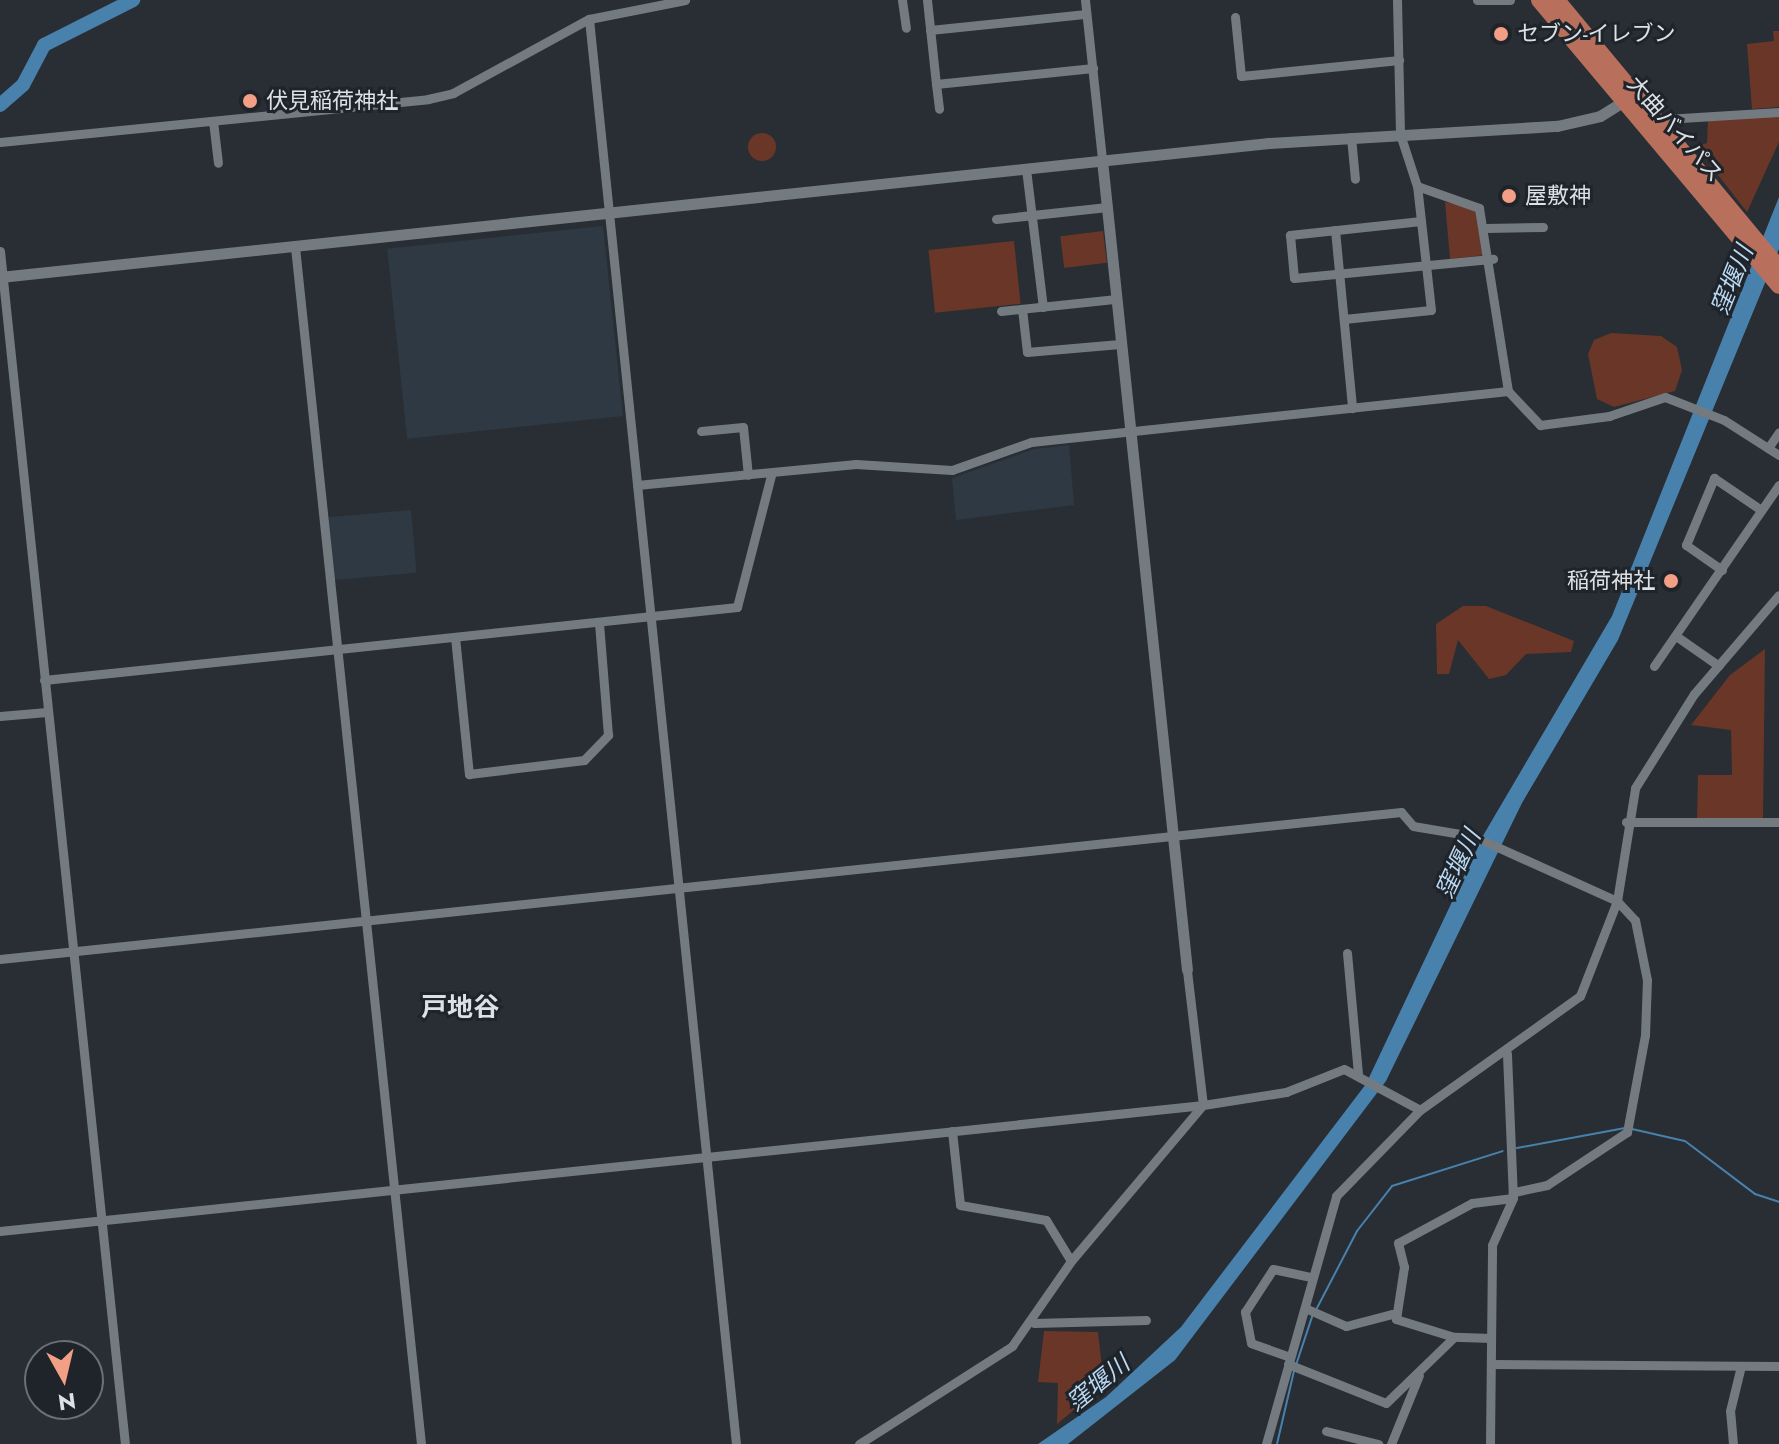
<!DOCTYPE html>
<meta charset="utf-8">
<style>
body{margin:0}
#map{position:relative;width:1779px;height:1444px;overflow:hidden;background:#282e34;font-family:Jost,"Noto Sans JP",sans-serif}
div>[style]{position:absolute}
.built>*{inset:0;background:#2f3943;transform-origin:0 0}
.green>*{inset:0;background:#693628;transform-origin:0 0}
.round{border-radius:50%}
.water>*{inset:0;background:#4981ad}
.stream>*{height:2px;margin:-1px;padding:0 1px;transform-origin:1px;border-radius:1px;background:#4981ad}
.river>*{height:14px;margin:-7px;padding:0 7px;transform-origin:7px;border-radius:7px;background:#4981ad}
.minor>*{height:9px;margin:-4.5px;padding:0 4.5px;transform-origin:4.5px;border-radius:4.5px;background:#737b81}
.tertiary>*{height:11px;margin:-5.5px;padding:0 5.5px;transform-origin:5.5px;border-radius:5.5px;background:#737b81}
.trunk>*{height:16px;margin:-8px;padding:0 8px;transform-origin:8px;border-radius:8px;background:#b8705c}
.dots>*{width:22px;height:22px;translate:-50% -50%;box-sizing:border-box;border:4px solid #1e242a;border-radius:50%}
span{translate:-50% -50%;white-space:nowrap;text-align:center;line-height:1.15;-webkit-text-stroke:6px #1e242a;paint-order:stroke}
.poi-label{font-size:22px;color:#dde1e5}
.left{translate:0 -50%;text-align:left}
.right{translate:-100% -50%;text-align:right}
.street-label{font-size:22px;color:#dde1e5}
.water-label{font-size:24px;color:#bad9f3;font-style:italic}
.quarter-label{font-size:26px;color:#dde1e5;font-weight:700}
.north{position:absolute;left:24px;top:1340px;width:80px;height:80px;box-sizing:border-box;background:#1e242a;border:2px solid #6a7075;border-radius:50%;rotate:172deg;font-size:22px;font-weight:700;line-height:32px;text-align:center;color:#dde1e5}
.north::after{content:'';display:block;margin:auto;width:28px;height:36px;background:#f39f86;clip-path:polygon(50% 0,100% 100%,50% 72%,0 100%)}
</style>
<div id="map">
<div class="built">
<div style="left:603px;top:226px;width:191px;height:217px;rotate:84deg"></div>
<div style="clip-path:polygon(1069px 445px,1074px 505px,956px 520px,952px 478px,1034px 449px)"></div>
<div style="left:411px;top:510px;width:63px;height:83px;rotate:85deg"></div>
</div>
<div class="green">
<div style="clip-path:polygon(1773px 31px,1779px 31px,1779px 107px,1752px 109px,1747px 44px,1774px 41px)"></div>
<div style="clip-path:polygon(1779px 115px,1779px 142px,1747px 212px,1696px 147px,1707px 143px,1708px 119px)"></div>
<div class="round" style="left:748px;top:133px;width:28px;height:28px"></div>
<div style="clip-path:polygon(1445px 202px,1476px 208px,1485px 255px,1450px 259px)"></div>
<div style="left:1103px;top:231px;width:32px;height:43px;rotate:83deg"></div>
<div style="left:1014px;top:241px;width:63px;height:86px;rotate:84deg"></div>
<div style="clip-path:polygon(1611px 333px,1661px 336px,1677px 347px,1682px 370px,1675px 391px,1614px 407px,1597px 399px,1588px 354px,1594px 340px)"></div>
<div style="clip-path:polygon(1463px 606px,1486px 606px,1574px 641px,1571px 652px,1526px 654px,1506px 675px,1489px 679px,1458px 640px,1449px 674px,1437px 674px,1436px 624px)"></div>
<div style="clip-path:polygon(1765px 649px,1763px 819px,1697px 818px,1698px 775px,1732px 775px,1731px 730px,1691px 725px,1730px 675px)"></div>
<div style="clip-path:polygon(1044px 1331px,1098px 1332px,1104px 1385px,1057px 1424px,1058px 1383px,1038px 1382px)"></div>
</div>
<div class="water">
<div style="clip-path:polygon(1779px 197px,1779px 249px,1618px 640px,1522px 803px,1386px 1081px,1175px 1360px,1068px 1444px,1038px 1444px,1106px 1397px,1181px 1327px,1366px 1084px,1484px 834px,1612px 616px)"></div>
</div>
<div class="stream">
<div style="left:1632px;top:1129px;width:54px;rotate:12.8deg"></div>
<div style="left:1685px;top:1141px;width:88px;rotate:37.1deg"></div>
<div style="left:1755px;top:1194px;width:25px;rotate:18deg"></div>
<div style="left:1517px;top:1148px;width:110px;rotate:-10.5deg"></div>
<div style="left:1317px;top:1308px;width:87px;rotate:-62.5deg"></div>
<div style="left:1357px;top:1231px;width:57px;rotate:-52.1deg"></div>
<div style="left:1392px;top:1186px;width:116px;rotate:-17.5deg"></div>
<div style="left:1296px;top:1365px;width:51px;rotate:-71.6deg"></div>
<div style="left:1277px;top:1444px;width:75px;rotate:-76.9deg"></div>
</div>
<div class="river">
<div style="left:0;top:105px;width:30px;rotate:-41deg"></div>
<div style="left:23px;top:85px;width:45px;rotate:-62.3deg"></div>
<div style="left:44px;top:45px;width:100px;rotate:-26.8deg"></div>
</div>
<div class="minor">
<div style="left:902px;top:0;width:28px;rotate:82deg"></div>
<div style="left:927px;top:0;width:84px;rotate:83.9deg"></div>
<div style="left:936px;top:84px;width:158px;rotate:-5.8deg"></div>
<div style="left:1085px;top:0;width:161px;rotate:83.9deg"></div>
<div style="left:1397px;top:0;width:134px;rotate:88.7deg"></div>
<div style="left:1400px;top:134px;width:55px;rotate:71.9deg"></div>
<div style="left:1417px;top:186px;width:66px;rotate:19.5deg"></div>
<div style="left:1479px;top:208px;width:185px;rotate:81deg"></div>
<div style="left:1508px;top:391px;width:47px;rotate:46.7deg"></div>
<div style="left:1540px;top:425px;width:70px;rotate:-7.4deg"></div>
<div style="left:1609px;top:416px;width:59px;rotate:-18.7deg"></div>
<div style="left:1665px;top:397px;width:63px;rotate:21.3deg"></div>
<div style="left:1724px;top:420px;width:65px;rotate:32.5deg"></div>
<div style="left:1477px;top:0;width:33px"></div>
<div style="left:1235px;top:17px;width:59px;rotate:84.2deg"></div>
<div style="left:1241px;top:76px;width:159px;rotate:-5.8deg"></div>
<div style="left:589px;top:19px;width:1433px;rotate:84.11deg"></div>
<div style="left:930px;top:30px;width:157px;rotate:-5.9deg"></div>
<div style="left:936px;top:84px;width:25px;rotate:83deg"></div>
<div style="left:1665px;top:119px;width:114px;rotate:-3.5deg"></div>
<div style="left:213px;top:121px;width:42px;rotate:83.2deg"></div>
<div style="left:1351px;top:137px;width:42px;rotate:84.6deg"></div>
<div style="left:0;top:142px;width:430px;rotate:-5.7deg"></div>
<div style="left:428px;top:99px;width:26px;rotate:-13deg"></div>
<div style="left:453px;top:93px;width:155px;rotate:-28.6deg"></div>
<div style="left:589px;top:19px;width:98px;rotate:-11.2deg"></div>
<div style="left:1026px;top:169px;width:139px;rotate:83deg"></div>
<div style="left:996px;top:219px;width:112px;rotate:-6.2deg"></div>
<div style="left:1421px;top:221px;width:132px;rotate:173.9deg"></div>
<div style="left:1290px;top:235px;width:43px;rotate:84.7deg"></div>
<div style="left:1294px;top:278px;width:200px;rotate:-5.5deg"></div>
<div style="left:1486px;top:228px;width:57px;rotate:-1deg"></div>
<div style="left:1335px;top:230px;width:179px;rotate:84.5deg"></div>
<div style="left:295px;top:247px;width:1204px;rotate:83.99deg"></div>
<div style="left:0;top:251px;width:1200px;rotate:84.02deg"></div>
<div style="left:1022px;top:309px;width:43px;rotate:83.4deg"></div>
<div style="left:1027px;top:352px;width:93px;rotate:-4.9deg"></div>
<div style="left:1001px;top:311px;width:116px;rotate:-6deg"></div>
<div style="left:1344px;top:319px;width:87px;rotate:-5.9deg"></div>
<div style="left:1431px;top:310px;width:125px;rotate:-96.4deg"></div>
<div style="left:701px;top:431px;width:42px;rotate:-5.4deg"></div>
<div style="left:743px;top:427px;width:48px;rotate:84.1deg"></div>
<div style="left:1768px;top:448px;width:19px;rotate:-55deg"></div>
<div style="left:637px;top:485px;width:220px;rotate:-5.5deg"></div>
<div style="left:856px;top:464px;width:96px;rotate:3.6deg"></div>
<div style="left:952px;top:470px;width:84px;rotate:-19.5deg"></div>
<div style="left:1031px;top:442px;width:480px;rotate:-6.1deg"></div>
<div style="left:1722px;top:570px;width:44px;rotate:-145.2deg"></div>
<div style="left:1686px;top:545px;width:73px;rotate:-67.3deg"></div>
<div style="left:1714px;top:478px;width:57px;rotate:34.2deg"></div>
<div style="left:1676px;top:636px;width:52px;rotate:34.9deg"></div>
<div style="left:455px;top:637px;width:138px;rotate:84.2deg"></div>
<div style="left:469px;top:774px;width:116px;rotate:-6.9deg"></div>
<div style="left:584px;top:760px;width:35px;rotate:-46deg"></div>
<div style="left:608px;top:735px;width:112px;rotate:-94.6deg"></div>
<div style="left:1654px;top:666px;width:220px;rotate:-55.4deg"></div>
<div style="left:44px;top:680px;width:697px;rotate:-6.01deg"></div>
<div style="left:737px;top:607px;width:139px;rotate:-75.5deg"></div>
<div style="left:0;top:716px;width:47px;rotate:-4.9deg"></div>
<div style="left:1626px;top:822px;width:153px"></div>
<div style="left:1347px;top:953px;width:121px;rotate:84.8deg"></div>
<div style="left:0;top:959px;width:1409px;rotate:-5.99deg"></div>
<div style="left:1401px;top:812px;width:18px;rotate:49deg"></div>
<div style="left:1413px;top:826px;width:61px;rotate:9.5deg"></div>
<div style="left:1473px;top:836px;width:158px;rotate:24.3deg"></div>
<div style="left:1617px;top:901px;width:26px;rotate:47deg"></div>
<div style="left:1635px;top:920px;width:61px;rotate:78.7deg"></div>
<div style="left:1647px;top:980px;width:55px;rotate:92.1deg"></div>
<div style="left:1645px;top:1035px;width:99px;rotate:100.5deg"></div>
<div style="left:1627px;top:1132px;width:96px;rotate:146.5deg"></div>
<div style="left:1547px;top:1185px;width:35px;rotate:168deg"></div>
<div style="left:952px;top:1131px;width:74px;rotate:83.8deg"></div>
<div style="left:960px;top:1205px;width:87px;rotate:9.9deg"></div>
<div style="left:1046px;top:1220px;width:48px;rotate:58.6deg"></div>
<div style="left:0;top:1231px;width:1210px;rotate:-5.98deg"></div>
<div style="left:1203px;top:1105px;width:84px;rotate:-8.9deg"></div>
<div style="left:1286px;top:1092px;width:62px;rotate:-21.6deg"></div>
<div style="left:1344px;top:1069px;width:86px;rotate:28.3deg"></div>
<div style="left:1305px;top:1308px;width:45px;rotate:23.7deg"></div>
<div style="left:1346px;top:1326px;width:48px;rotate:-14.6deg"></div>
<div style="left:1034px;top:1323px;width:112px;rotate:-1.5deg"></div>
<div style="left:1491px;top:1338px;width:37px;rotate:-178deg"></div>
<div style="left:1454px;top:1337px;width:61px;rotate:-162.8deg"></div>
<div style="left:1396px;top:1319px;width:53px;rotate:-81.3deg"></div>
<div style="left:1404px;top:1267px;width:25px;rotate:-104deg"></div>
<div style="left:1398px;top:1243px;width:84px;rotate:-28.4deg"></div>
<div style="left:1472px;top:1203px;width:41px;rotate:-7deg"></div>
<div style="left:1290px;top:1357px;width:41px;rotate:-160.3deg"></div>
<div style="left:1251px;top:1343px;width:32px;rotate:-101deg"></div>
<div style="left:1245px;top:1312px;width:51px;rotate:-56.9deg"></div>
<div style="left:1273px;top:1269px;width:39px;rotate:12deg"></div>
<div style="left:1288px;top:1364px;width:105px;rotate:21.7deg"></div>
<div style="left:1386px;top:1403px;width:95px;rotate:-44.1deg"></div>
<div style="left:1491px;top:1364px;width:288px;rotate:0.4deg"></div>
<div style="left:1326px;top:1431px;width:54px;rotate:14deg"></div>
<div style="left:859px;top:1444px;width:182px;rotate:-32.6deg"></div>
<div style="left:1012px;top:1346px;width:103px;rotate:-55.2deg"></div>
<div style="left:1071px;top:1261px;width:204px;rotate:-49.8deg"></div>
<div style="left:1203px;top:1105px;width:136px;rotate:-96.8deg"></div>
<div style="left:1266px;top:1444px;width:258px;rotate:-74.2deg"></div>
<div style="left:1336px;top:1196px;width:120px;rotate:-45.7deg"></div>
<div style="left:1420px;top:1110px;width:196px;rotate:-35.5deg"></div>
<div style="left:1580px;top:996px;width:102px;rotate:-68.7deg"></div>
<div style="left:1617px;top:901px;width:114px;rotate:-80.9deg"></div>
<div style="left:1635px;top:788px;width:111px;rotate:-57.9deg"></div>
<div style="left:1694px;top:694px;width:130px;rotate:-49.4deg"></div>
<div style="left:1391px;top:1444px;width:74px;rotate:-67.9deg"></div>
<div style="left:1490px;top:1444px;width:199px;rotate:-89.4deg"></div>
<div style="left:1492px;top:1245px;width:51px;rotate:-65.9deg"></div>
<div style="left:1513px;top:1198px;width:145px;rotate:-92.4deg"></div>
<div style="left:1733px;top:1444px;width:33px;rotate:-95deg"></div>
<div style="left:1730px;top:1411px;width:46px;rotate:-76.3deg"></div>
</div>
<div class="tertiary">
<div style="left:1102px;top:160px;width:814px;rotate:84.01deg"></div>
<div style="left:0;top:277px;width:1276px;rotate:-6.03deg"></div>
<div style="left:1269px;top:143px;width:289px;rotate:-3.4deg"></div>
<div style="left:1557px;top:126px;width:44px;rotate:-13.1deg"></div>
<div style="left:1600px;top:116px;width:26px;rotate:-32deg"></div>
</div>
<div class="trunk">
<div style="left:1539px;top:0;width:373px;rotate:50deg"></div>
<div style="left:1557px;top:0;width:347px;rotate:50.3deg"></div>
</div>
<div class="dots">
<div style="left:1501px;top:34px;background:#f39f86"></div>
<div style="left:250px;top:101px;background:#f39f86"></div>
<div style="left:1509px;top:196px;background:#f39f86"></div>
<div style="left:1671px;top:581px;background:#f39f86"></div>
</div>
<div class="poi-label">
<span class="left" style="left:1517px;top:34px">セブン-イレブン</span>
<span class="left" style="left:266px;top:101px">伏見稲荷神社</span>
<span class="left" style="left:1525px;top:196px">屋敷神</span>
<span class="right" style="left:1655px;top:581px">稲荷神社</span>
</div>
<div class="street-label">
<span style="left:1675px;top:129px;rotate:49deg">大曲バイパス</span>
</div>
<div class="water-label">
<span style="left:1732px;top:280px;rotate:-68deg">窪堰川</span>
<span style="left:1458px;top:864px;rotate:-65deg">窪堰川</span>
<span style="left:1098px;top:1383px;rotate:-39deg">窪堰川</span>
</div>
<div class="quarter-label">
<span style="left:460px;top:1008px">戸地谷</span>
</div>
<div class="north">N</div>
</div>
